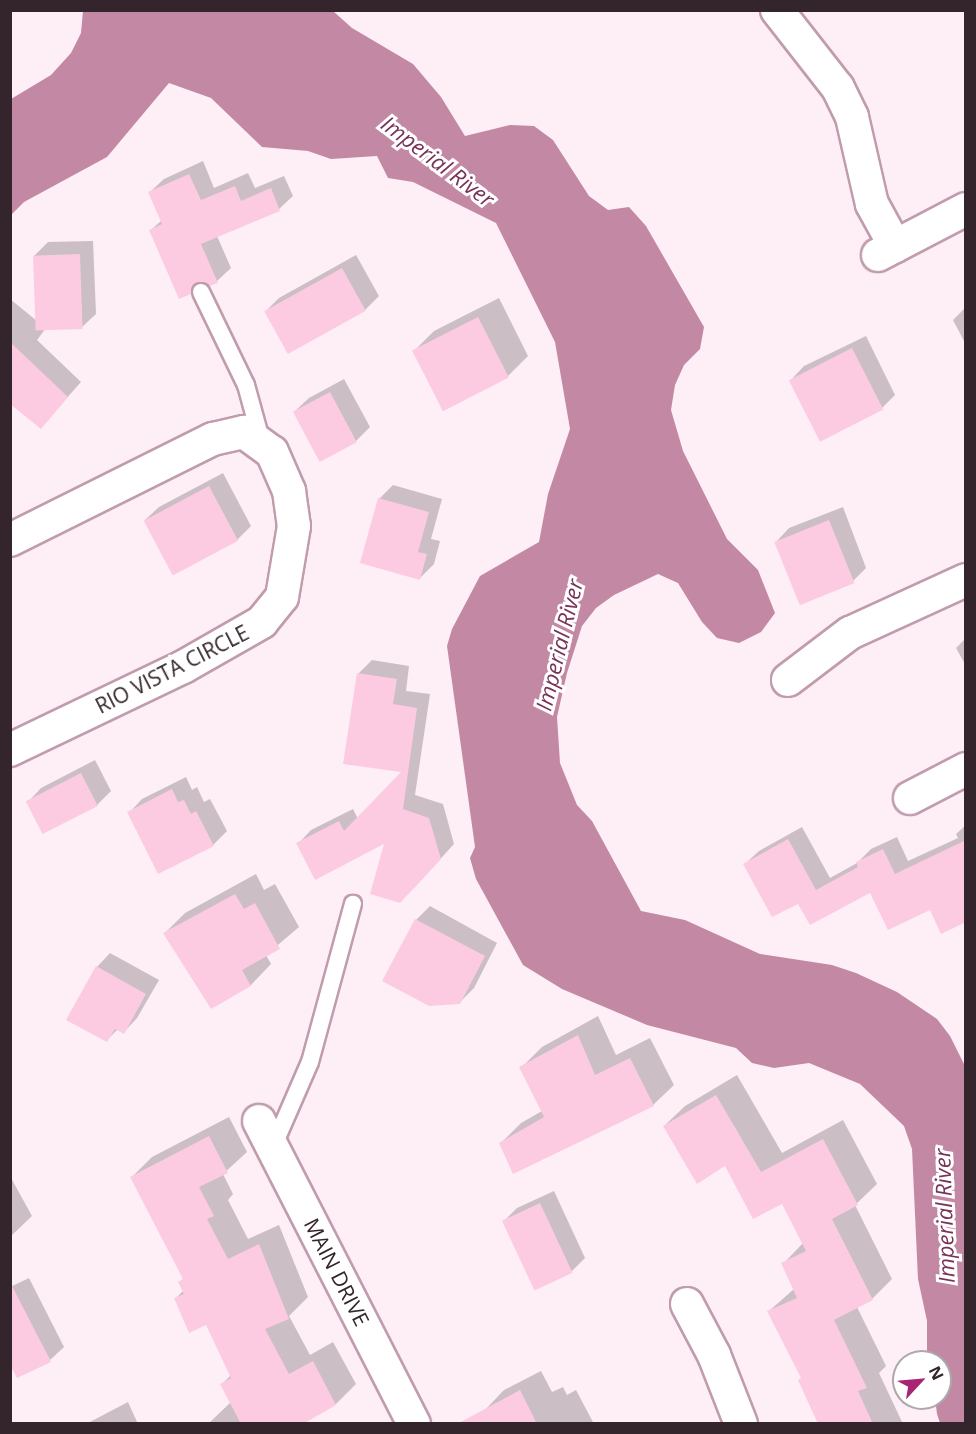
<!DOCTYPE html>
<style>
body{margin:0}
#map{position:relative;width:976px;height:1434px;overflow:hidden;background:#feeef5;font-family:"Open Sans",sans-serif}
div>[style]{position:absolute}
.water>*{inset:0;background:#c389a4}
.shadow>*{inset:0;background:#0003}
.building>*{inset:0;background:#fdcbe1;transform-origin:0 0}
.roads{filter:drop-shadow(2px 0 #c09cad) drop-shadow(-2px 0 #c09cad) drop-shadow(0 2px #c09cad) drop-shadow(0 -2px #c09cad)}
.service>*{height:16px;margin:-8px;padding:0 8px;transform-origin:8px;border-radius:8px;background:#fff}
.minor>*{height:32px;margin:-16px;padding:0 16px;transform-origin:16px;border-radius:16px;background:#fff}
span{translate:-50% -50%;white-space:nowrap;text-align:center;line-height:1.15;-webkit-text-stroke:6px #fff;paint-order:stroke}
.street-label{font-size:21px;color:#33252b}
.water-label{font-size:22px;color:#793258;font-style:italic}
.frame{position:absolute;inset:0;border:12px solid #33252b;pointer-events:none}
.north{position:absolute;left:892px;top:1350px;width:60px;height:60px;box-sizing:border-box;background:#fff;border:2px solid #ada8aa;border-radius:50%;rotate:64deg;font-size:16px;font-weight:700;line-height:24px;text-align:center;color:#33252b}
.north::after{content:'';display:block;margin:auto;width:21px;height:27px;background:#a72573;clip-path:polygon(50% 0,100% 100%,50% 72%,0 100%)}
</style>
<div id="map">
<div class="water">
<div style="clip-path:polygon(333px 11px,352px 28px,413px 64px,441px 97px,465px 136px,510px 125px,534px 126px,553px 140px,589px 196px,608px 210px,629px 207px,646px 226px,704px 327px,700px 349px,684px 365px,675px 385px,671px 410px,683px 451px,727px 539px,758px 570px,775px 613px,761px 632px,739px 643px,717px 638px,702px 622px,678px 583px,658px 574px,614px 595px,596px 608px,582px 626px,567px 673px,557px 717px,560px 763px,577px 805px,592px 821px,641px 911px,685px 920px,760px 954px,832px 965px,856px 973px,897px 992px,937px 1019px,950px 1036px,966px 1068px,965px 1423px,940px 1423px,937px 1414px,935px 1398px,940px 1398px,940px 1362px,927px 1362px,927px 1321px,918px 1279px,912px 1149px,904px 1126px,860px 1084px,809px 1063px,774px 1068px,752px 1063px,736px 1048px,647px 1025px,562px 989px,523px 965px,476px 879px,470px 858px,475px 847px,447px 646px,452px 629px,480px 576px,539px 542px,548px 494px,570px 429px,555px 342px,496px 223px,413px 182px,388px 178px,377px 156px,331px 159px,308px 151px,262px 147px,211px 98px,169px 83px,107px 157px,24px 202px,11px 215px,11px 99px,51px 75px,71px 53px,81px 33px,83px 11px)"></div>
</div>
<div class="shadow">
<div style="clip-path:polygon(203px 161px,214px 188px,248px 173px,255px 188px,284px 176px,293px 196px,279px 209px,217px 236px,231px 268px,217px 281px,201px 282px,190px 293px,151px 230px,162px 220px,150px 192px,164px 179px)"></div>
<div style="clip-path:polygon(93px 241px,96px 314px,82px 327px,46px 328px,37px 340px,81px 382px,41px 427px,10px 402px,10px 299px,37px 321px,34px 256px,48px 242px)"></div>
<div style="clip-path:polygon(356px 255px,379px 296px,365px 310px,265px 312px,279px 298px)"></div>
<div style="clip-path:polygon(499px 298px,528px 356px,508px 376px,414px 351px,434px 331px)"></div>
<div style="clip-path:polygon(966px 307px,966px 345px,953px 320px)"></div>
<div style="clip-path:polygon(866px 336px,895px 395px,882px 408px,791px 380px,804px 366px)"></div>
<div style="clip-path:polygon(344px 379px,370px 427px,356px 441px,295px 411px,309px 398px)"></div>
<div style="clip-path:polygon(223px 473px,251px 526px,237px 540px,145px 520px,159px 507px)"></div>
<div style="clip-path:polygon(393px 485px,442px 499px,431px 539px,440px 541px,434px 564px,420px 578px,379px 499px)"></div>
<div style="clip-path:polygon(843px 507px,866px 568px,853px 581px,776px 542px,789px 528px)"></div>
<div style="clip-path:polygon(966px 638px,966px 666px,956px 648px)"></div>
<div style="clip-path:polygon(372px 660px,409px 666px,406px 691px,430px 694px,415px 795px,443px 804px,454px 844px,414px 888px,386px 841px,298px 844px,311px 830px,353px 809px,358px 819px,404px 771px,358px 674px)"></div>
<div style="clip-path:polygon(95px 760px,111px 791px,97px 805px,28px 802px,41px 788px)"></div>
<div style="clip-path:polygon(186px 777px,192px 790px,197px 787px,204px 802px,210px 799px,227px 831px,213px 845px,129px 813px,142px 799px)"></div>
<div style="clip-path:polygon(966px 825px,966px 920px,871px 890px,799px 901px,745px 864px,759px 851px,802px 827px,830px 878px,857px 863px,871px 849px,897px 837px,908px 861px,958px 838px,956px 834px)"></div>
<div style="clip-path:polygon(256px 874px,264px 890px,275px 884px,299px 927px,266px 955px,271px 964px,251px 985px,211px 1007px,165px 933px,185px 913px)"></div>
<div style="clip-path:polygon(430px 906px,497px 943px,474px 988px,460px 1002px,416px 920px)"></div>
<div style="clip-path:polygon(110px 953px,159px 980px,137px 1018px,124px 1032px,118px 1029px,107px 1040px,97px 967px)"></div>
<div style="clip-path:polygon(598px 1016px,616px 1055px,650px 1038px,674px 1085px,653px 1105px,513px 1172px,501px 1143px,521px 1123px,542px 1111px,521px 1068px,542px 1047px)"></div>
<div style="clip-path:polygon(737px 1075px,782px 1153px,843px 1120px,877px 1184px,855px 1205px,892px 1279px,872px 1299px,857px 1307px,886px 1366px,879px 1373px,903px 1424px,819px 1424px,802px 1378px,769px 1311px,794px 1289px,783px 1264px,803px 1243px,782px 1202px,664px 1126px,685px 1106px)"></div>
<div style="clip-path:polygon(229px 1117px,247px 1152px,223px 1174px,233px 1194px,228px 1200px,248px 1239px,279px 1225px,308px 1297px,289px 1316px,310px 1355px,333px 1342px,356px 1384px,336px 1404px,300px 1424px,208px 1424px,231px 1402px,222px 1384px,231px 1375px,207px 1323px,175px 1299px,184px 1290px,184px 1278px,132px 1177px,152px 1157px)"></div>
<div style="clip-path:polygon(10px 1176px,32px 1216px,10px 1237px)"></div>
<div style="clip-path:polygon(554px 1191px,585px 1258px,571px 1272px,504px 1221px,517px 1208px)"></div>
<div style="clip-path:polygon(29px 1278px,64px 1347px,50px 1360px,10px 1287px)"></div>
<div style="clip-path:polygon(541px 1371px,552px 1392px,563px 1387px,567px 1395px,576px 1390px,594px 1424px,490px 1424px,484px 1411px,504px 1390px)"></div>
<div style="clip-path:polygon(128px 1402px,138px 1424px,86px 1424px)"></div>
</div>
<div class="building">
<div style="clip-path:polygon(189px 174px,201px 200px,235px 186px,241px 201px,271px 188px,280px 211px,201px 244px,218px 283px,209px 286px,197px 282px,191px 294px,179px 299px,149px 230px,162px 224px,148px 192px)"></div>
<div style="left:80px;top:254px;width:75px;height:47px;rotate:88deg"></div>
<div style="left:342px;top:268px;width:49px;height:89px;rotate:61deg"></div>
<div style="left:478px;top:317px;width:68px;height:74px;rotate:63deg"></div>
<div style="clip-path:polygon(10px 342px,68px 397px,41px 429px,10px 404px)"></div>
<div style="left:852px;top:348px;width:69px;height:71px;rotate:63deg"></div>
<div style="left:330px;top:392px;width:57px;height:42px;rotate:62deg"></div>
<div style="left:209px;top:486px;width:62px;height:74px;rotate:62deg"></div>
<div style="clip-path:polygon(378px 498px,429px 512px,418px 552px,427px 554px,420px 580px,360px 563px)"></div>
<div style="left:829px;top:520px;width:68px;height:59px;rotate:68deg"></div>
<div style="clip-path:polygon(357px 673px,397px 679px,393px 704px,417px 708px,403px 809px,429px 818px,441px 859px,400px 903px,370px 894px,384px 844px,315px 880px,296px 843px,339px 821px,344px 831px,401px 772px,343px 764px)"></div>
<div style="left:81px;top:773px;width:37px;height:62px;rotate:63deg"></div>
<div style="clip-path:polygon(172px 789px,178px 802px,184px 800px,191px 814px,196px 811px,214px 846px,158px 874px,127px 812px)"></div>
<div style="clip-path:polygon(788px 839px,816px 890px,858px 867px,856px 862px,883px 849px,895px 874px,966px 840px,966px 922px,941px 934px,930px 910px,888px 930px,870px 893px,810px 925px,798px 904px,772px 917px,743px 864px)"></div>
<div style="clip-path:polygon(235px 894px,244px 909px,255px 903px,280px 949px,242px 970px,251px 986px,211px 1009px,163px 933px)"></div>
<div style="clip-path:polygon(415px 919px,485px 956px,460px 1004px,429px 1006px,382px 981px)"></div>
<div style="clip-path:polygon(96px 966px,146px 994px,124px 1034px,115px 1029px,107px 1042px,66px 1020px)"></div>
<div style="clip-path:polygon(578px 1035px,595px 1075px,630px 1058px,654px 1106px,513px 1174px,499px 1143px,544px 1117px,519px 1067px)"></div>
<div style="clip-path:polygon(716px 1095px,761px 1172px,823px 1139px,858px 1205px,832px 1219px,873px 1300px,834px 1320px,867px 1388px,858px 1391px,873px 1424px,818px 1424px,798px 1380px,801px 1378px,767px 1311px,797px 1298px,781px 1263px,806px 1251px,782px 1204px,753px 1219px,725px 1166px,697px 1184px,663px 1126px)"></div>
<div style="clip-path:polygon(209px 1136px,228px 1173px,199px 1187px,214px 1216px,207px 1219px,228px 1259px,259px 1244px,289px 1319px,265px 1329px,289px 1374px,313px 1361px,336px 1405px,303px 1424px,241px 1424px,220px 1384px,231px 1378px,206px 1325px,189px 1333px,174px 1298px,184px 1294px,178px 1282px,183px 1279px,130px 1177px)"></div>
<div style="left:540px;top:1203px;width:77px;height:42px;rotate:65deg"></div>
<div style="clip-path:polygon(10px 1282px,51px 1362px,17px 1378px,10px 1365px)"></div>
<div style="clip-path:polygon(520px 1390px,537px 1424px,457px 1424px)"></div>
</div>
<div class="roads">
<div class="service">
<div style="left:201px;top:292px;width:103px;rotate:64.2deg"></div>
<div style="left:246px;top:385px;width:60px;rotate:74.6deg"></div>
<div style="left:273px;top:1147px;width:93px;rotate:-66.5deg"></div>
<div style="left:310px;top:1062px;width:164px;rotate:-74.8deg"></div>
</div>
<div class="minor">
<div style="left:777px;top:10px;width:99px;rotate:52deg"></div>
<div style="left:838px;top:88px;width:32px;rotate:64deg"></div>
<div style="left:852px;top:117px;width:89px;rotate:77.1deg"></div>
<div style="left:872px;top:204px;width:48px;rotate:61.3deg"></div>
<div style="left:878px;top:255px;width:99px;rotate:-27.6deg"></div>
<div style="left:10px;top:540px;width:227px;rotate:-26.5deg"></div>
<div style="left:213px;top:439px;width:32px;rotate:-13deg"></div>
<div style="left:244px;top:432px;width:34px;rotate:36deg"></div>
<div style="left:272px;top:452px;width:43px;rotate:66.4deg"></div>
<div style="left:289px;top:491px;width:35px;rotate:82deg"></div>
<div style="left:294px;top:526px;width:72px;rotate:99.6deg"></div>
<div style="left:282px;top:597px;width:32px;rotate:129deg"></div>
<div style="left:262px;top:622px;width:91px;rotate:150.3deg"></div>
<div style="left:183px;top:667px;width:192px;rotate:154.4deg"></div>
<div style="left:788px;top:680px;width:78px;rotate:-37.2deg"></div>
<div style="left:850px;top:633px;width:128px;rotate:-24.6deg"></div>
<div style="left:910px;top:798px;width:63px;rotate:-27.4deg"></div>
<div style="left:259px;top:1121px;width:340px;rotate:62.9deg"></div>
<div style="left:687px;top:1304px;width:58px;rotate:62.1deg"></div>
<div style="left:714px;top:1355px;width:74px;rotate:68.6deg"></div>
</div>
</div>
<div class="street-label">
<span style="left:172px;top:669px;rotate:-27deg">RIO VISTA CIRCLE</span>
<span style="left:337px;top:1272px;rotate:63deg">MAIN DRIVE</span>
</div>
<div class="water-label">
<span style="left:438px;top:161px;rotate:37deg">Imperial River</span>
<span style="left:559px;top:645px;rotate:-76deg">Imperial River</span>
<span style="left:944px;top:1216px;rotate:-92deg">Imperial River</span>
</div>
<div class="frame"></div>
<div class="north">N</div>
</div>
